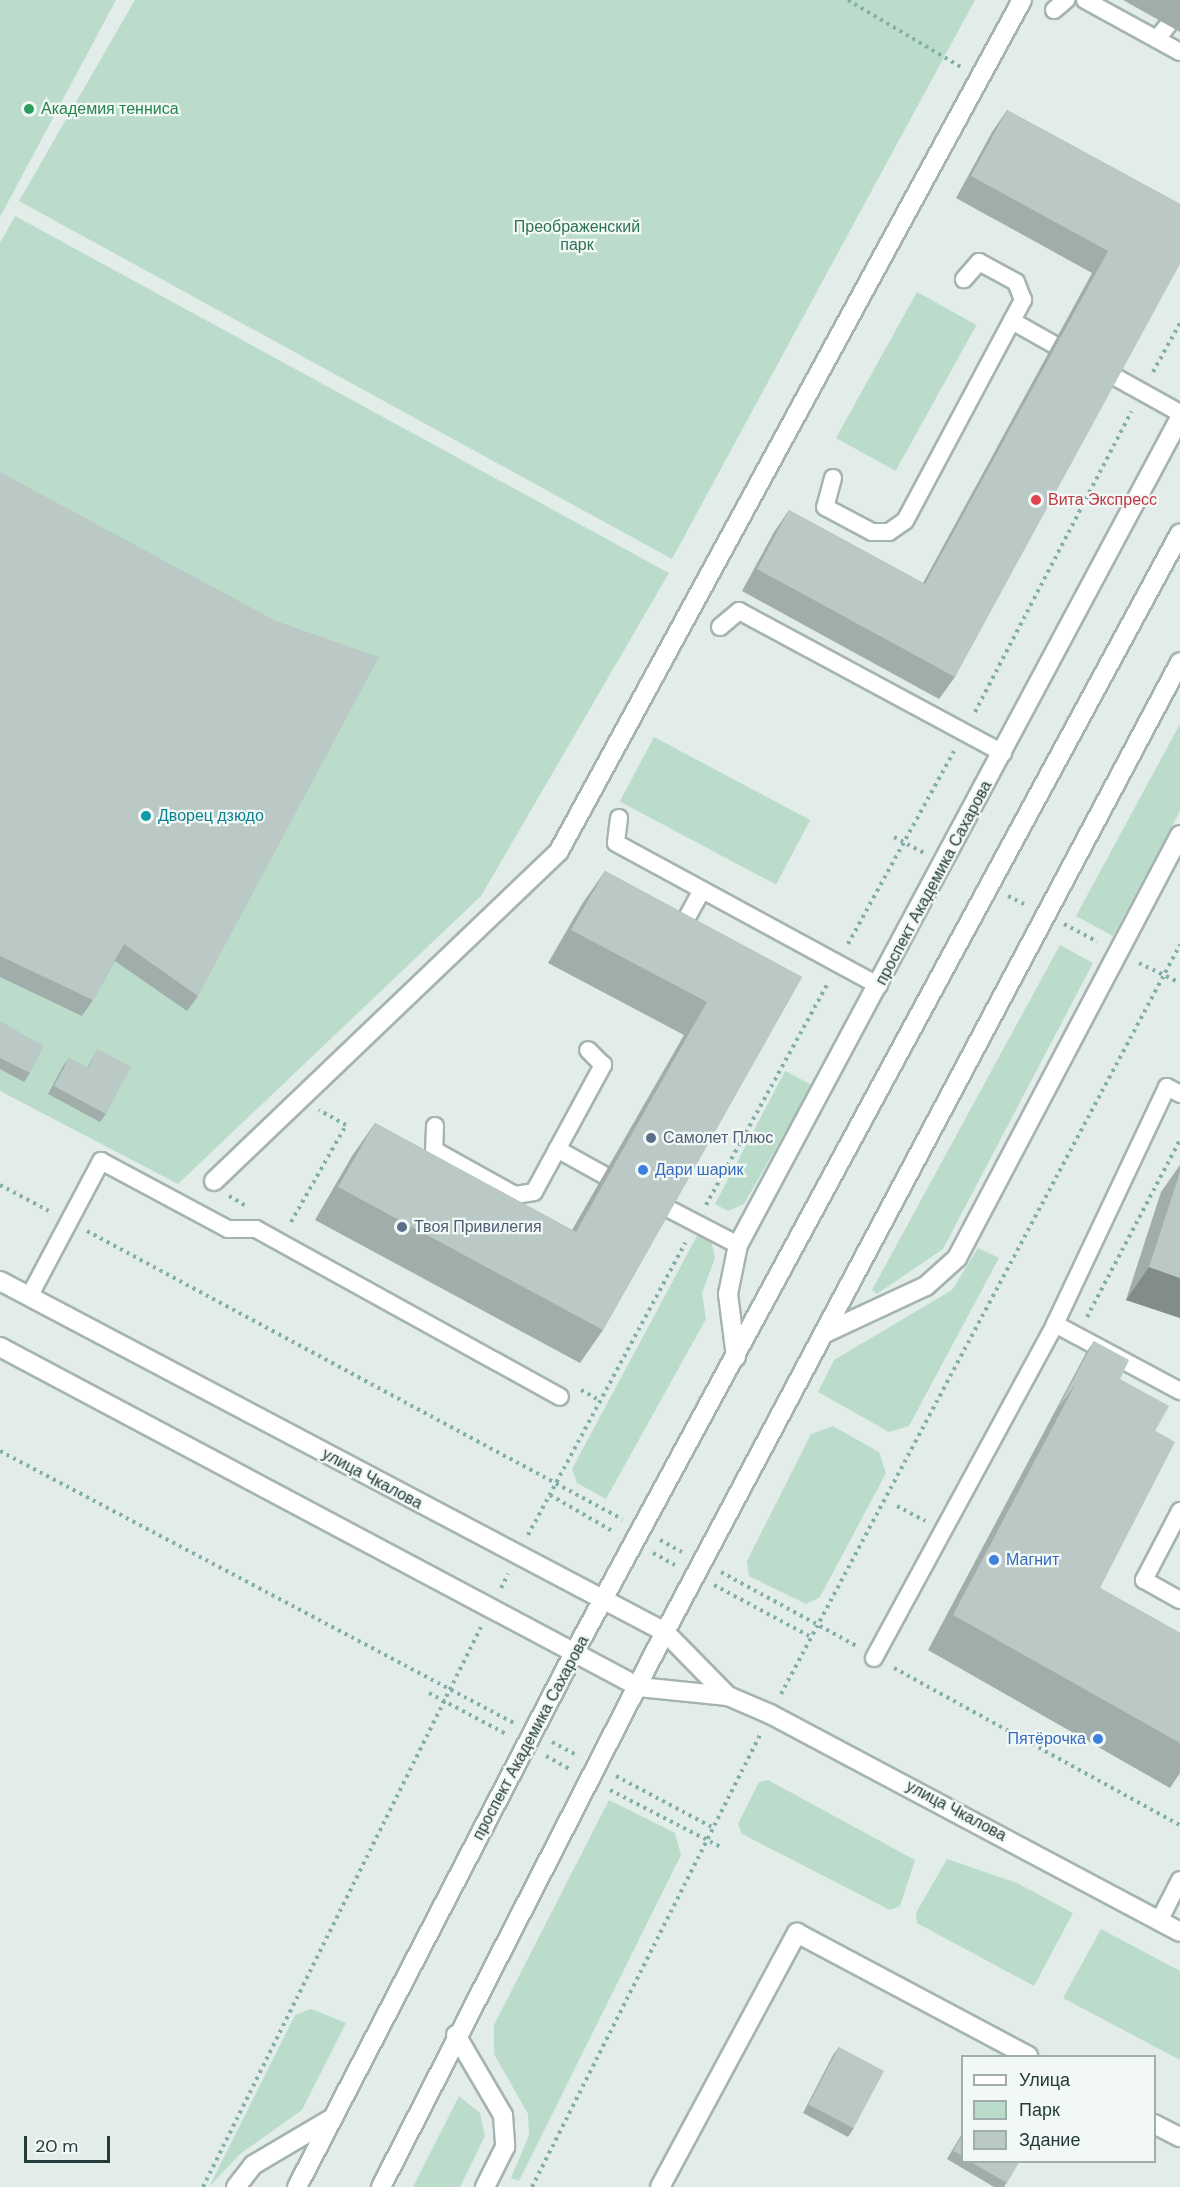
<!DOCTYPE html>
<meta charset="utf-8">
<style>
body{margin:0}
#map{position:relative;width:1180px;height:2187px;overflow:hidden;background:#e2ece9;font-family:"DM Sans",sans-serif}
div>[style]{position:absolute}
.green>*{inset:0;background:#bcdccb;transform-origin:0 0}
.path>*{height:4px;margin-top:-2px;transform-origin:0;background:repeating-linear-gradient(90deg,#84aea9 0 3px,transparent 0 7.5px)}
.roads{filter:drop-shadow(2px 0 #a5b4b1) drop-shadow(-2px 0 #a5b4b1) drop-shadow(0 2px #a5b4b1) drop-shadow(0 -2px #a5b4b1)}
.service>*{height:16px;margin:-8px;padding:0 8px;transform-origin:8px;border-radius:8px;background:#fff}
.pedestrian>*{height:18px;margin:-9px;padding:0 9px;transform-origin:9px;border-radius:9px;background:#fff}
.minor>*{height:18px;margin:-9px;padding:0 9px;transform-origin:9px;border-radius:9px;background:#fff}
.tertiary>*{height:18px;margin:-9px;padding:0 9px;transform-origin:9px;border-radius:9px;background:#fff}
.secondary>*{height:18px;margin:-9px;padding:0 9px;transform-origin:9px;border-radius:9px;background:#fff}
.wall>*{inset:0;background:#a0adaa}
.shaded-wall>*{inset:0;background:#828d8b}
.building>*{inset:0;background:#bac9c6;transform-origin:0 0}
.dots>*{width:16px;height:16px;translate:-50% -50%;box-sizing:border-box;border:3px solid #f2f8f6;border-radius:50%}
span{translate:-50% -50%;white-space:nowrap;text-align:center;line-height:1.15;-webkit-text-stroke:4.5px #f2f8f6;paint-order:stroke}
.leisure-label{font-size:16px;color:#27864d}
.left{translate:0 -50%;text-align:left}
.park-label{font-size:16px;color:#2e7255}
.health-label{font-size:16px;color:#be3a42}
.culture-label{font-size:16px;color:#0d838f}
.street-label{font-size:16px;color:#233c3a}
.service-label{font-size:16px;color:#4e5e75}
.shop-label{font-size:16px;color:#366cbe}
.right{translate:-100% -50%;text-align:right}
.legend{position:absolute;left:961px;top:2055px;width:195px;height:108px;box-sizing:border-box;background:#f2f8f6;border:2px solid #9fadab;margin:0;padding:8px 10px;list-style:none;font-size:18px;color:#233c3a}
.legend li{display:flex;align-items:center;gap:12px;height:30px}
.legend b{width:30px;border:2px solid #9fadab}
.scale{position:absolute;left:24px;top:2136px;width:86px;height:27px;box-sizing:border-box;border:3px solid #233c3a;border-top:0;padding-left:8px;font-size:18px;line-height:21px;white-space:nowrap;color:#233c3a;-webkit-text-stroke:4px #f2f8f6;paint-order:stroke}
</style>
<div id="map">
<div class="green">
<div style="clip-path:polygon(0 0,116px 0,0 217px)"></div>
<div style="clip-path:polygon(135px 0,975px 0,672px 559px,19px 201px)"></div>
<div style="clip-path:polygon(15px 216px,669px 573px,481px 896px,178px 1184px,0 1091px,0 243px)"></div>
<div style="left:917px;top:292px;width:68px;height:167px;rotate:29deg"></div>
<div style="clip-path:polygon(1180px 724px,1180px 811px,1113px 936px,1076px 916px)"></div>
<div style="left:654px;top:737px;width:177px;height:73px;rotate:28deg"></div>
<div style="clip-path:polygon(1060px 945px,1093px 963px,943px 1249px,877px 1294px,872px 1290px)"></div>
<div style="clip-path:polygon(785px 1071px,812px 1085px,744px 1204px,728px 1211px,715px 1204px)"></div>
<div style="clip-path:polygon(698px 1234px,711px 1240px,715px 1258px,702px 1293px,706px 1319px,606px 1499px,577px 1483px,572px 1469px)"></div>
<div style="clip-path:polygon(978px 1248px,999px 1258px,909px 1426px,889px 1432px,818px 1392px,834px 1360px,952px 1290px)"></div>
<div style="clip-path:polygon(833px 1426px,879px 1452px,886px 1473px,820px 1597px,806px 1604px,749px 1576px,747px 1561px,811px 1434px)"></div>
<div style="clip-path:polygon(768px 1780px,915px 1860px,900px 1906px,890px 1910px,742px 1834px,738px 1824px,759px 1782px)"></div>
<div style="clip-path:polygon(609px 1800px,675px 1833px,681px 1855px,519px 2181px,511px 2178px,529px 2135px,528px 2114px,494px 2054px,494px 2025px)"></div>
<div style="clip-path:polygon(947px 1859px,1017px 1883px,1073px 1913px,1034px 1986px,917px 1923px,916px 1913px)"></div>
<div style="clip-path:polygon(1101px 1929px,1180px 1971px,1180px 2060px,1063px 1998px)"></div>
<div style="clip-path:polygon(311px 2009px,346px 2023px,302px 2110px,240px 2154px,209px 2187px,295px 2015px)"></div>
<div style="clip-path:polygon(459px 2096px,480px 2113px,485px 2136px,460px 2187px,413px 2187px)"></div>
</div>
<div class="path">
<div style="left:848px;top:0;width:131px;rotate:30.7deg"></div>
<div style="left:1153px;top:372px;width:56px;rotate:-61.1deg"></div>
<div style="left:975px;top:712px;width:339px;rotate:-62.5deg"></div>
<div style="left:894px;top:837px;width:34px;rotate:28deg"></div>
<div style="left:1008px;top:896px;width:20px;rotate:27deg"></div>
<div style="left:1064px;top:924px;width:38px;rotate:28deg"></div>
<div style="left:848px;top:944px;width:220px;rotate:-61.2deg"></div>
<div style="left:1139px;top:963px;width:41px;rotate:25.9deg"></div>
<div style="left:0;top:1185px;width:55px;rotate:28deg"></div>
<div style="left:229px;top:1196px;width:20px;rotate:30deg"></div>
<div style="left:706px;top:1205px;width:253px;rotate:-61.2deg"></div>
<div style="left:291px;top:1222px;width:112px;rotate:-60.4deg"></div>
<div style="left:346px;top:1125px;width:31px;rotate:-151deg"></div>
<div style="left:87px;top:1231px;width:608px;rotate:28.29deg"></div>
<div style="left:1087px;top:1317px;width:200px;rotate:-62.3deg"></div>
<div style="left:581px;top:1390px;width:21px;rotate:29deg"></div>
<div style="left:0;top:1451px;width:582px;rotate:27.89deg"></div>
<div style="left:550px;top:1495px;width:74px;rotate:30deg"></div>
<div style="left:897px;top:1506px;width:32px;rotate:28deg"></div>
<div style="left:528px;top:1535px;width:332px;rotate:-61.7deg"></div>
<div style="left:660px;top:1540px;width:25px;rotate:29deg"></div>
<div style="left:653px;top:1553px;width:25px;rotate:29deg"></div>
<div style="left:721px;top:1572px;width:155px;rotate:28.6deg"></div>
<div style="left:714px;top:1585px;width:110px;rotate:28.2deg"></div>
<div style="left:501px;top:1588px;width:16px;rotate:-63deg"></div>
<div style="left:894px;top:1668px;width:326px;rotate:28.8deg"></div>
<div style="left:429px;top:1693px;width:89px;rotate:28deg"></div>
<div style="left:781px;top:1694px;width:849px;rotate:-61.96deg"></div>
<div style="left:552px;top:1742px;width:30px;rotate:28deg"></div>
<div style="left:546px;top:1756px;width:29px;rotate:29deg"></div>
<div style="left:616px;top:1776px;width:109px;rotate:28deg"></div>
<div style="left:610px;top:1790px;width:123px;rotate:27.2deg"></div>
<div style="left:203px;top:2187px;width:625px;rotate:-63.6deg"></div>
<div style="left:532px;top:2187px;width:506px;rotate:-63.23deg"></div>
</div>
<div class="roads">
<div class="service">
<div style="left:1085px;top:0;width:108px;rotate:28.7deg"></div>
<div style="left:1054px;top:10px;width:16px;rotate:-40deg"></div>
<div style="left:1157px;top:39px;width:18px;rotate:-52deg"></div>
<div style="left:1012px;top:321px;width:47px;rotate:29.3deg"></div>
<div style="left:1115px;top:377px;width:74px;rotate:29deg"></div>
<div style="left:833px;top:478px;width:30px;rotate:105deg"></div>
<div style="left:825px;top:507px;width:53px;rotate:28deg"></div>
<div style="left:872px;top:532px;width:17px"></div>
<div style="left:889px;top:532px;width:19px;rotate:-35deg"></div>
<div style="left:905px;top:521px;width:251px;rotate:-61.9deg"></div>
<div style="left:1023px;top:300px;width:19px;rotate:-111deg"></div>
<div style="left:1016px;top:282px;width:42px;rotate:-151.6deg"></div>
<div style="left:979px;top:262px;width:23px;rotate:131deg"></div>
<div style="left:720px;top:627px;width:25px;rotate:-40deg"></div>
<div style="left:739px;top:611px;width:300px;rotate:28.3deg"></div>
<div style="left:619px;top:818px;width:25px;rotate:97deg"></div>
<div style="left:616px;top:843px;width:299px;rotate:28.5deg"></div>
<div style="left:678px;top:934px;width:50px;rotate:-61.4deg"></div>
<div style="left:435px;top:1126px;width:24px;rotate:92deg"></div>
<div style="left:434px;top:1150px;width:93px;rotate:29.1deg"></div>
<div style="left:515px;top:1195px;width:19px;rotate:-9deg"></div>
<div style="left:534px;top:1192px;width:145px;rotate:-61.5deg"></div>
<div style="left:603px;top:1065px;width:21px;rotate:-135deg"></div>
<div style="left:557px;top:1149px;width:54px;rotate:29deg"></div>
<div style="left:667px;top:1208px;width:80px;rotate:27.5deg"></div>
<div style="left:29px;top:1297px;width:154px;rotate:-62.1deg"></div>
<div style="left:101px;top:1161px;width:144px;rotate:28.2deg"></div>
<div style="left:228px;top:1229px;width:28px"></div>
<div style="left:256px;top:1229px;width:347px;rotate:28.9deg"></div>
<div style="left:1055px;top:1324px;width:142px;rotate:28.2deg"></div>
<div style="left:1180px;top:1511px;width:78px;rotate:117.6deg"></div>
<div style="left:1144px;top:1580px;width:41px;rotate:29.1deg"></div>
<div style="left:874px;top:1658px;width:380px;rotate:-61.5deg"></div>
<div style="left:1055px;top:1324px;width:262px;rotate:-64.7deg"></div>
<div style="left:1167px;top:1087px;width:15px;rotate:28deg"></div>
<div style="left:1159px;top:1921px;width:46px;rotate:-62.9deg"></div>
</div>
<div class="pedestrian">
<div style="left:214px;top:1181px;width:477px;rotate:-43.7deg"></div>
<div style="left:559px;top:851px;width:969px;rotate:-61.45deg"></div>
</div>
<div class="minor">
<div style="left:825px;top:1333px;width:111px;rotate:-25deg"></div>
<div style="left:926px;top:1286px;width:42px;rotate:-42.1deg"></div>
<div style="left:957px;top:1258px;width:478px;rotate:-62.2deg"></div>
<div style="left:736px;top:1357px;width:64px;rotate:-97.2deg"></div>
<div style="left:728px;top:1294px;width:50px;rotate:-78.5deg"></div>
<div style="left:738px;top:1245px;width:938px;rotate:-61.88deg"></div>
<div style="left:456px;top:2035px;width:93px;rotate:59.6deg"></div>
<div style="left:503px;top:2115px;width:32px;rotate:86deg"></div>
<div style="left:505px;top:2147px;width:45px;rotate:116.6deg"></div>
<div style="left:1154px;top:2124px;width:29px;rotate:27deg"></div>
<div style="left:236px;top:2187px;width:28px;rotate:-52deg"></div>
<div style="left:253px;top:2165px;width:88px;rotate:-30.6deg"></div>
<div style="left:660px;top:2187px;width:289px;rotate:-61.7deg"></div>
<div style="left:797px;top:1933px;width:262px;rotate:28deg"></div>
</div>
<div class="tertiary">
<div style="left:0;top:1281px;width:752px;rotate:27.83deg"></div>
<div style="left:665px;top:1632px;width:90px;rotate:45.5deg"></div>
<div style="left:0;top:1347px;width:724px;rotate:28.02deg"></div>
<div style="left:639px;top:1687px;width:89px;rotate:5.8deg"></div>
<div style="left:728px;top:1696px;width:46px;rotate:23.2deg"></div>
<div style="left:770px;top:1714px;width:464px;rotate:28deg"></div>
</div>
<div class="secondary">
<div style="left:297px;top:2187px;width:602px;rotate:-62.58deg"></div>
<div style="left:574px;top:1653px;width:1273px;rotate:-61.58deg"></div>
<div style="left:381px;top:2187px;width:623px;rotate:-62.9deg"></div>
<div style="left:665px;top:1632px;width:1098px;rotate:-62.03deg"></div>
</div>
</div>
<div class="wall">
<div style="clip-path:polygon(1123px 0,1180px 0,1180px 32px)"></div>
<div style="clip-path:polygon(1007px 110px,1180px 204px,955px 677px,939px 699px,742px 591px,774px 532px,789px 510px,923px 583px,1092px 273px,956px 198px,992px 132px)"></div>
<div style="clip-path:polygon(0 472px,198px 996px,187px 1011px,115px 961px,93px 1000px,82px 1016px,0 977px)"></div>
<div style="clip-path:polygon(605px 871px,802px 977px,603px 1330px,580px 1363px,315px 1220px,352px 1156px,375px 1123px,572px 1230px,684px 1035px,548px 963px,582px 904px)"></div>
<div style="clip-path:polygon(0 1021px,30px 1073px,24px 1082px,0 1069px)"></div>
<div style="clip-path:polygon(98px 1049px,106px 1114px,100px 1122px,48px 1094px,63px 1066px,69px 1058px,87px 1068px)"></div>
<div style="clip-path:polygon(1180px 1165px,1180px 1318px,1126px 1300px,1161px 1192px)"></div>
<div style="clip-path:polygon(1094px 1341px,1155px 1431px,1100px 1588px,1180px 1633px,1180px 1773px,1170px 1788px,928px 1650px,1086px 1353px)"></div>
<div style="clip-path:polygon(839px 2047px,854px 2128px,848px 2137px,803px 2113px,833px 2055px)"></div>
<div style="clip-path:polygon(963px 2132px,963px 2162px,1019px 2162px,1004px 2187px,994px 2187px,947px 2159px)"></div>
</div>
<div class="shaded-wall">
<div style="clip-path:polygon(1149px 1267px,1180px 1278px,1180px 1318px,1126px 1300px)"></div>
</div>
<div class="building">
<div style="clip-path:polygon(1007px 110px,1180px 204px,1180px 264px,955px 677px,757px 569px,789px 510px,925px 584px,1102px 262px,1108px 251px,971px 176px)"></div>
<div style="clip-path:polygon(0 472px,276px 621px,379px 657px,198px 996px,124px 944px,93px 1000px,0 956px)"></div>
<div style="clip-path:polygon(605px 871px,802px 977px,603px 1330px,338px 1187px,375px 1123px,576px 1232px,707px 1002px,571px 930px)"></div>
<div style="clip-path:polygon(0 1021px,44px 1046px,30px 1073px,0 1058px)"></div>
<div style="clip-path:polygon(98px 1049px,131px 1067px,106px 1114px,54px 1086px,69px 1058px,88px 1068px)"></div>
<div style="clip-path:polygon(1180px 1172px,1180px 1278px,1149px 1267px)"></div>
<div style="clip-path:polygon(1094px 1341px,1129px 1360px,1120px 1379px,1169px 1406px,1155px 1431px,1075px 1385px,1058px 1408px)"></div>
<div style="clip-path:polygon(1075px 1385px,1175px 1442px,1100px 1588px,1180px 1633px,1180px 1743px,953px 1615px)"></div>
<div style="left:839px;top:2047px;width:51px;height:65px;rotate:28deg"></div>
<div style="clip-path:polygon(963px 2134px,963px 2156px,953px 2151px)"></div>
<div style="clip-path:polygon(971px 2162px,1019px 2162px,1007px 2183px)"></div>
</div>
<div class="dots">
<div style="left:29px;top:109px;background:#2e9e5b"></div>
<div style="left:1036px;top:500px;background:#e0444e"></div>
<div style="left:146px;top:816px;background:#0f9aa8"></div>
<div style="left:651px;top:1138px;background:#5c6f8a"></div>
<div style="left:643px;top:1170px;background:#3f7fe0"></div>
<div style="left:402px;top:1227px;background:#5c6f8a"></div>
<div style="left:994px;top:1560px;background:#3f7fe0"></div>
<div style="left:1098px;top:1739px;background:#3f7fe0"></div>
</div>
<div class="leisure-label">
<span class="left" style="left:41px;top:109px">Академия тенниса</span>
</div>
<div class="park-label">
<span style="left:577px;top:236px">Преображенский<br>парк</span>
</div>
<div class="health-label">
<span class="left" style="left:1048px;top:500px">Вита Экспресс</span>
</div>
<div class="culture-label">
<span class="left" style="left:158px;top:816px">Дворец дзюдо</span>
</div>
<div class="street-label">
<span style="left:934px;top:883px;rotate:-62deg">проспект Академика Сахарова</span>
<span style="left:372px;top:1479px;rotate:28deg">улица Чкалова</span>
<span style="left:531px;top:1738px;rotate:-62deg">проспект Академика Сахарова</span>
<span style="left:956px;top:1811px;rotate:28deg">улица Чкалова</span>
</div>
<div class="service-label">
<span class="left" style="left:663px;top:1138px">Самолет Плюс</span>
<span class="left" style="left:414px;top:1227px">Твоя Привилегия</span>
</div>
<div class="shop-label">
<span class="left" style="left:655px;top:1170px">Дари шарик</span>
<span class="left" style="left:1006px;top:1560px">Магнит</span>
<span class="right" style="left:1086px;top:1739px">Пятёрочка</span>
</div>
<ul class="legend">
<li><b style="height:8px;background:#fff"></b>Улица</li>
<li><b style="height:16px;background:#bcdccb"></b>Парк</li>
<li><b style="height:16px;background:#bac9c6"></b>Здание</li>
</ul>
<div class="scale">20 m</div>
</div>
